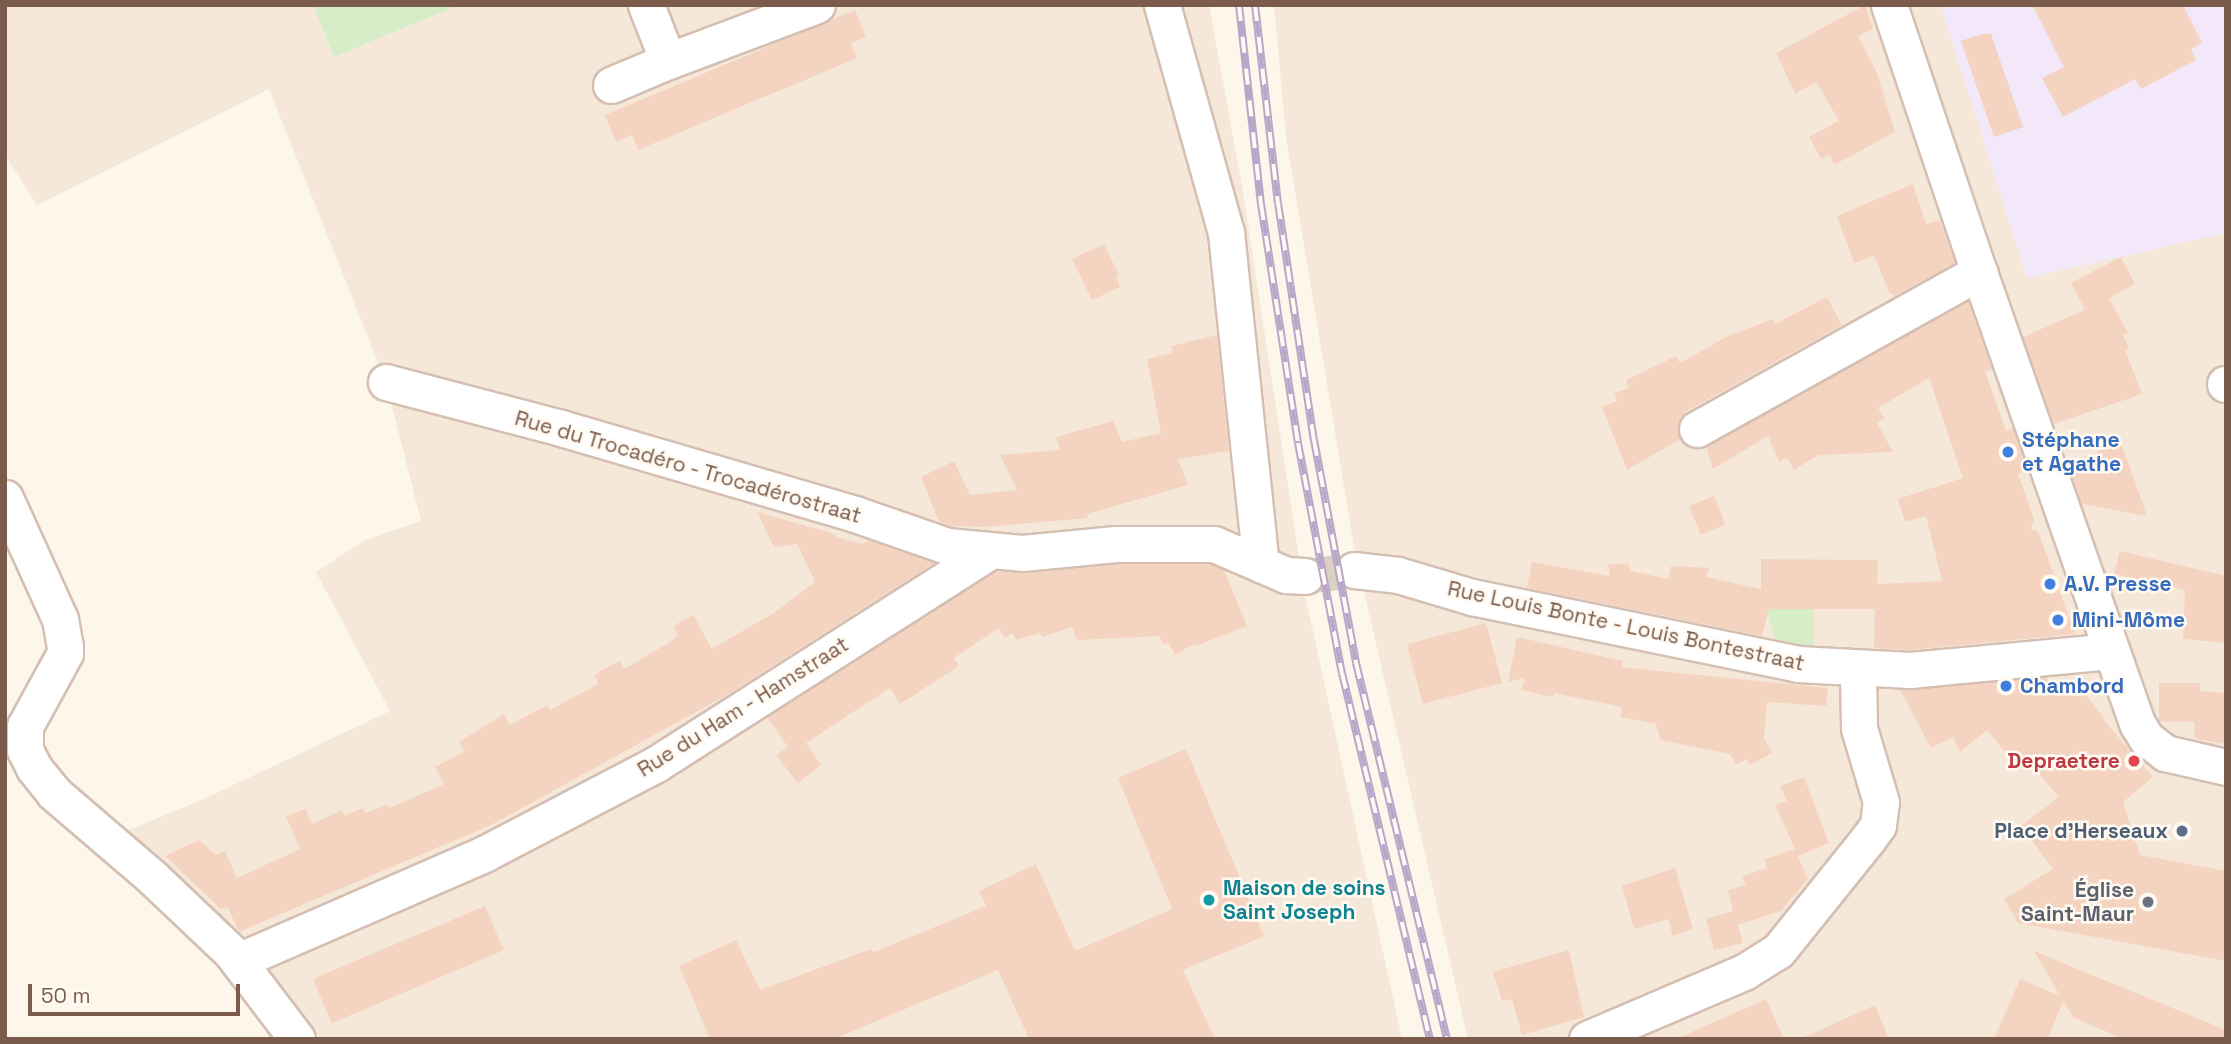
<!DOCTYPE html>
<meta charset="utf-8">
<style>
body{margin:0}
#map{position:relative;width:2231px;height:1044px;overflow:hidden;background:#fdf6eb;font-family:"Space Grotesk",sans-serif}
div>[style]{position:absolute}
.residential>*{inset:0;background:#f6e8d9}
.education>*{inset:0;background:#f3e7fa}
.green>*{inset:0;background:#d7edc8}
.building>*{inset:0;background:#f4d4c1;transform-origin:0 0}
.minor-tunnel>*{height:35px;margin-top:-17.5px;transform-origin:0;background:repeating-linear-gradient(90deg,#dccfc3 0 35px,transparent 0 53px)}
.roads{filter:drop-shadow(2px 0 #d4bfb2) drop-shadow(-2px 0 #d4bfb2) drop-shadow(0 2px #d4bfb2) drop-shadow(0 -2px #d4bfb2)}
.minor>*{height:35px;margin:-17.5px;padding:0 17.5px;transform-origin:17.5px;border-radius:17.5px;background:#fff}
.rail>*{height:8px;margin-top:-4px;transform-origin:0;background:repeating-linear-gradient(90deg,#fffaf2 0 16px,#b9a7ca 0 32px);box-sizing:border-box;border-block:2px solid #b9a7ca}
.dots>*{width:19px;height:19px;translate:-50% -50%;box-sizing:border-box;border:4px solid #fffaf2;border-radius:50%}
span{translate:-50% -50%;white-space:nowrap;text-align:center;line-height:1.15;-webkit-text-stroke:5px #fffaf2;paint-order:stroke}
.shop-label{font-size:21px;color:#366cbe;font-weight:700}
.left{translate:0 -50%;text-align:left}
.street-label{font-size:21px;color:#7b5b4c}
.health-label{font-size:21px;color:#be3a42;font-weight:700}
.right{translate:-100% -50%;text-align:right}
.service-label{font-size:21px;color:#4e5e75;font-weight:700}
.culture-label{font-size:21px;color:#0d838f;font-weight:700}
.worship-label{font-size:21px;color:#5b616d;font-weight:700}
.frame{position:absolute;inset:0;border:7px solid #7b5b4c;pointer-events:none}
.scale{position:absolute;left:28px;top:984px;width:212px;height:32px;box-sizing:border-box;border:4px solid #7b5b4c;border-top:0;padding-left:9px;font-size:21px;line-height:24px;white-space:nowrap;color:#7b5b4c;-webkit-text-stroke:5px #fffaf2;paint-order:stroke}
</style>
<div id="map">
<div class="residential">
<div style="clip-path:polygon(5px 5px,313px 5px,334px 57px,459px 5px,1209px 5px,1243px 192px,1304px 590px,1402px 1039px,295px 1039px,117px 835px,206px 798px,390px 711px,316px 572px,365px 540px,421px 521px,386px 382px,269px 89px,37px 205px,5px 155px)"></div>
<div style="clip-path:polygon(1274px 5px,2226px 5px,2226px 1039px,1468px 1039px,1355px 553px,1286px 137px)"></div>
</div>
<div class="education">
<div style="clip-path:polygon(1951px 5px,2226px 5px,2226px 233px,2027px 278px,1942px 10px)"></div>
</div>
<div class="green">
<div style="clip-path:polygon(313px 5px,459px 5px,334px 57px)"></div>
<div style="clip-path:polygon(1766px 609px,1814px 609px,1814px 646px,1777px 644px)"></div>
</div>
<div class="building">
<div style="clip-path:polygon(1865px 5px,1873px 29px,1858px 36px,1877px 73px,1895px 132px,1834px 165px,1830px 155px,1821px 159px,1809px 137px,1839px 121px,1816px 82px,1795px 94px,1776px 53px)"></div>
<div style="clip-path:polygon(2032px 5px,2183px 5px,2202px 43px,2191px 49px,2196px 60px,2141px 89px,2135px 79px,2063px 117px,2042px 78px,2064px 67px)"></div>
<div style="clip-path:polygon(855px 10px,866px 37px,851px 43px,857px 58px,638px 150px,632px 135px,616px 142px,605px 115px)"></div>
<div style="clip-path:polygon(1982px 34px,1991px 34px,2023px 127px,1994px 137px,1961px 41px)"></div>
<div style="clip-path:polygon(1913px 184px,1926px 224px,1940px 220px,1955px 263px,1895px 296px,1889px 292px,1874px 256px,1854px 263px,1837px 216px)"></div>
<div style="clip-path:polygon(1104px 244px,1119px 275px,1116px 276px,1120px 287px,1092px 300px,1072px 259px)"></div>
<div style="clip-path:polygon(2121px 257px,2135px 284px,2109px 298px,2128px 333px,2123px 335px,2129px 348px,2125px 350px,2142px 394px,2054px 424px,2023px 337px,2085px 310px,2071px 283px)"></div>
<div style="clip-path:polygon(1827px 297px,1842px 325px,1687px 411px,1680px 418px,1677px 428px,1680px 439px,1627px 470px,1602px 407px,1617px 401px,1614px 393px,1629px 388px,1626px 380px,1676px 356px,1680px 363px,1728px 336px,1773px 319px,1775px 324px)"></div>
<div style="clip-path:polygon(1968px 301px,1992px 369px,1985px 371px,2006px 431px,2013px 428px,2027px 471px,2018px 474px,2034px 519px,2031px 529px,2038px 531px,2075px 634px,1910px 650px,1874px 648px,1875px 609px,1769px 609px,1762px 636px,1527px 588px,1532px 562px,1610px 576px,1608px 564px,1628px 564px,1631px 571px,1668px 579px,1671px 566px,1709px 568px,1706px 577px,1761px 589px,1761px 559px,1878px 560px,1877px 584px,1942px 581px,1926px 516px,1905px 522px,1898px 499px,1963px 478px,1929px 378px,1878px 408px,1885px 418px,1877px 423px,1893px 452px,1818px 455px,1794px 470px,1787px 458px,1779px 462px,1768px 436px,1713px 469px,1706px 447px)"></div>
<div style="clip-path:polygon(1217px 335px,1229px 451px,1178px 459px,1188px 485px,1087px 514px,1088px 518px,984px 527px,951px 526px,939px 522px,921px 477px,954px 461px,970px 495px,1017px 490px,1000px 455px,1060px 450px,1056px 437px,1113px 421px,1122px 442px,1161px 433px,1147px 359px,1172px 353px,1171px 346px)"></div>
<div style="clip-path:polygon(2120px 442px,2130px 467px,2147px 516px,2082px 504px,2068px 464px)"></div>
<div style="left:1714px;top:496px;width:31px;height:27px;rotate:68deg"></div>
<div style="clip-path:polygon(757px 512px,835px 534px,836px 537px,863px 544px,869px 540px,934px 563px,725px 696px,493px 824px,239px 932px,228px 908px,221px 909px,165px 856px,199px 840px,216px 855px,225px 851px,237px 878px,300px 849px,286px 816px,306px 809px,312px 824px,342px 810px,344px 816px,363px 808px,366px 813px,388px 804px,389px 808px,444px 784px,435px 767px,465px 751px,459px 742px,504px 714px,510px 725px,547px 705px,550px 710px,598px 684px,595px 676px,600px 671px,620px 661px,624px 669px,670px 642px,678px 635px,673px 626px,693px 615px,712px 649px,775px 612px,815px 582px,797px 544px,774px 547px)"></div>
<div style="clip-path:polygon(2120px 551px,2226px 576px,2226px 643px,2183px 639px,2185px 590px,2114px 574px)"></div>
<div style="clip-path:polygon(1117px 564px,1211px 564px,1224px 570px,1247px 626px,1196px 646px,1195px 643px,1175px 655px,1168px 642px,1164px 645px,1159px 636px,1077px 640px,1072px 627px,1042px 637px,1040px 633px,1016px 640px,1013px 633px,1004px 638px,999px 628px,954px 658px,959px 666px,900px 704px,890px 688px,806px 743px,821px 765px,798px 783px,776px 755px,788px 747px,767px 717px,997px 571px,1024px 573px)"></div>
<div style="left:1486px;top:623px;width:62px;height:82px;rotate:75deg"></div>
<div style="clip-path:polygon(1517px 637px,1623px 661px,1621px 667px,1828px 688px,1826px 706px,1767px 702px,1764px 739px,1772px 753px,1750px 765px,1746px 759px,1736px 765px,1730px 754px,1660px 740px,1656px 724px,1620px 717px,1622px 707px,1554px 693px,1553px 697px,1521px 690px,1525px 678px,1508px 682px)"></div>
<div style="clip-path:polygon(2047px 677px,2050px 685px,2080px 688px,2106px 720px,2103px 719px,2153px 777px,2123px 802px,2140px 855px,2226px 871px,2226px 961px,2018px 923px,2004px 899px,2053px 869px,2021px 826px,2059px 797px,2024px 757px,2015px 764px,1987px 730px,1960px 752px,1953px 737px,1931px 748px,1900px 690px)"></div>
<div style="clip-path:polygon(2159px 683px,2200px 683px,2200px 691px,2226px 693px,2226px 744px,2195px 739px,2194px 722px,2159px 721px)"></div>
<div style="clip-path:polygon(1186px 749px,1264px 936px,1183px 970px,1215px 1039px,1029px 1039px,998px 970px,834px 1039px,710px 1039px,679px 966px,736px 940px,760px 990px,871px 949px,874px 952px,986px 906px,979px 891px,1036px 864px,1075px 951px,1172px 909px,1118px 778px)"></div>
<div style="clip-path:polygon(1804px 777px,1829px 843px,1798px 856px,1797px 854px,1808px 879px,1781px 911px,1738px 925px,1743px 943px,1714px 950px,1706px 919px,1733px 911px,1728px 890px,1746px 885px,1742px 876px,1767px 868px,1765px 859px,1795px 849px,1775px 805px,1787px 801px,1780px 786px)"></div>
<div style="clip-path:polygon(1675px 868px,1693px 929px,1673px 936px,1668px 919px,1634px 929px,1622px 886px)"></div>
<div style="left:485px;top:906px;width:48px;height:187px;rotate:67deg"></div>
<div style="clip-path:polygon(1569px 950px,1584px 1017px,1522px 1035px,1512px 999px,1502px 1001px,1493px 972px)"></div>
<div style="clip-path:polygon(2034px 951px,2226px 1030px,2226px 1039px,2124px 1039px,2074px 1018px,2063px 1001px,2048px 1039px,1994px 1039px,2020px 979px,2060px 996px)"></div>
<div style="clip-path:polygon(1766px 999px,1784px 1039px,1676px 1039px)"></div>
<div style="clip-path:polygon(1875px 1005px,1889px 1039px,1800px 1039px)"></div>
</div>
<div class="minor-tunnel">
<div style="left:1305px;top:576px;width:49px;rotate:-7deg"></div>
</div>
<div class="roads">
<div class="minor">
<div style="left:646px;top:5px;width:60px;rotate:68.6deg"></div>
<div style="left:668px;top:61px;width:159px;rotate:-20.6deg"></div>
<div style="left:1162px;top:5px;width:237px;rotate:74.3deg"></div>
<div style="left:1226px;top:233px;width:333px;rotate:84deg"></div>
<div style="left:1889px;top:5px;width:282px;rotate:71.4deg"></div>
<div style="left:1979px;top:272px;width:480px;rotate:70.7deg"></div>
<div style="left:2138px;top:725px;width:15px;rotate:58deg"></div>
<div style="left:2146px;top:738px;width:24px;rotate:38deg"></div>
<div style="left:2165px;top:753px;width:63px;rotate:12.9deg"></div>
<div style="left:611px;top:85px;width:62px;rotate:-22.8deg"></div>
<div style="left:386px;top:382px;width:181px;rotate:14.7deg"></div>
<div style="left:561px;top:428px;width:306px;rotate:16.3deg"></div>
<div style="left:855px;top:514px;width:97px;rotate:19.2deg"></div>
<div style="left:947px;top:546px;width:75px;rotate:5.3deg"></div>
<div style="left:1022px;top:553px;width:94px;rotate:-5.5deg"></div>
<div style="left:1116px;top:544px;width:98px"></div>
<div style="left:1214px;top:544px;width:78px;rotate:23.3deg"></div>
<div style="left:1286px;top:575px;width:19px;rotate:3deg"></div>
<div style="left:2225px;top:384px;width:1px"></div>
<div style="left:1697px;top:429px;width:323px;rotate:-29.1deg"></div>
<div style="left:5px;top:498px;width:133px;rotate:65.6deg"></div>
<div style="left:60px;top:619px;width:27px;rotate:80deg"></div>
<div style="left:65px;top:646px;width:7px;rotate:90deg"></div>
<div style="left:65px;top:653px;width:83px;rotate:118.7deg"></div>
<div style="left:25px;top:726px;width:24px;rotate:90deg"></div>
<div style="left:25px;top:750px;width:20px;rotate:63deg"></div>
<div style="left:34px;top:768px;width:32px;rotate:51deg"></div>
<div style="left:54px;top:793px;width:130px;rotate:40.6deg"></div>
<div style="left:153px;top:878px;width:108px;rotate:43.5deg"></div>
<div style="left:231px;top:952px;width:109px;rotate:52.8deg"></div>
<div style="left:1354px;top:570px;width:44px;rotate:6.5deg"></div>
<div style="left:1398px;top:575px;width:77px;rotate:16.6deg"></div>
<div style="left:1472px;top:597px;width:333px;rotate:11.6deg"></div>
<div style="left:1798px;top:664px;width:112px;rotate:3.1deg"></div>
<div style="left:1910px;top:670px;width:201px;rotate:-5.4deg"></div>
<div style="left:238px;top:961px;width:270px;rotate:-23.5deg"></div>
<div style="left:486px;top:853px;width:192px;rotate:-27.6deg"></div>
<div style="left:656px;top:764px;width:395px;rotate:-32.5deg"></div>
<div style="left:1587px;top:1039px;width:171px;rotate:-23.1deg"></div>
<div style="left:1744px;top:972px;width:40px;rotate:-32deg"></div>
<div style="left:1778px;top:951px;width:144px;rotate:-51.2deg"></div>
<div style="left:1868px;top:839px;width:17px;rotate:-54deg"></div>
<div style="left:1878px;top:825px;width:23px;rotate:-83deg"></div>
<div style="left:1881px;top:802px;width:77px;rotate:-106.6deg"></div>
<div style="left:1859px;top:728px;width:59px;rotate:-91deg"></div>
</div>
</div>
<div class="rail">
<div style="left:1239px;top:5px;width:200px;rotate:83.7deg"></div>
<div style="left:1261px;top:204px;width:242px;rotate:81.2deg"></div>
<div style="left:1298px;top:443px;width:234px;rotate:79.2deg"></div>
<div style="left:1342px;top:673px;width:376px;rotate:76.5deg"></div>
<div style="left:1255px;top:5px;width:199px;rotate:83.4deg"></div>
<div style="left:1278px;top:203px;width:240px;rotate:81.4deg"></div>
<div style="left:1314px;top:440px;width:227px;rotate:79.3deg"></div>
<div style="left:1356px;top:663px;width:387px;rotate:76.4deg"></div>
</div>
<div class="dots">
<div style="left:2008px;top:452px;background:#3f7fe0"></div>
<div style="left:2050px;top:584px;background:#3f7fe0"></div>
<div style="left:2058px;top:620px;background:#3f7fe0"></div>
<div style="left:2006px;top:686px;background:#3f7fe0"></div>
<div style="left:2134px;top:761px;background:#e0444e"></div>
<div style="left:2182px;top:831px;background:#5c6f8a"></div>
<div style="left:1209px;top:900px;background:#0f9aa8"></div>
<div style="left:2148px;top:902px;background:#6b7280"></div>
</div>
<div class="shop-label">
<span class="left" style="left:2022px;top:452px">Stéphane<br>et Agathe</span>
<span class="left" style="left:2064px;top:584px">A.V. Presse</span>
<span class="left" style="left:2072px;top:620px">Mini-Môme</span>
<span class="left" style="left:2020px;top:686px">Chambord</span>
</div>
<div class="street-label">
<span style="left:688px;top:467px;rotate:16deg">Rue du Trocadéro - Trocadérostraat</span>
<span style="left:1626px;top:626px;rotate:12deg">Rue Louis Bonte - Louis Bontestraat</span>
<span style="left:743px;top:707px;rotate:-32deg">Rue du Ham - Hamstraat</span>
</div>
<div class="health-label">
<span class="right" style="left:2120px;top:761px">Depraetere</span>
</div>
<div class="service-label">
<span class="right" style="left:2168px;top:831px">Place d'Herseaux</span>
</div>
<div class="culture-label">
<span class="left" style="left:1223px;top:900px">Maison de soins<br>Saint Joseph</span>
</div>
<div class="worship-label">
<span class="right" style="left:2134px;top:902px">Église<br>Saint-Maur</span>
</div>
<div class="frame"></div>
<div class="scale">50 m</div>
</div>
